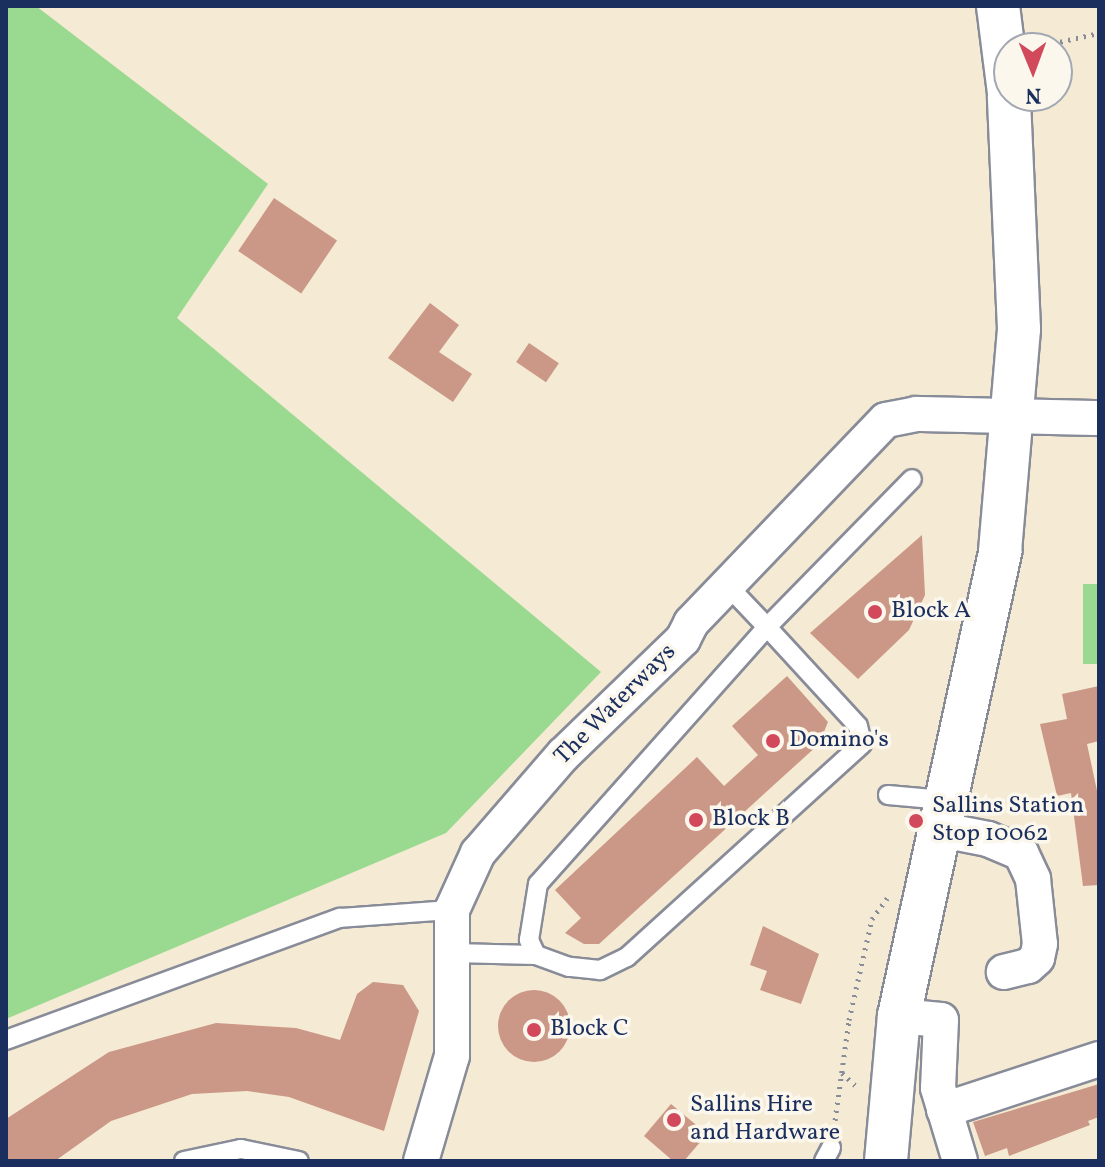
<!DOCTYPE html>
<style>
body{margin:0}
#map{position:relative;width:1105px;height:1167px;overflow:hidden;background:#f5ead3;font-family:Vollkorn,serif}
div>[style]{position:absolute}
.green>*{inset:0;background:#9ada90;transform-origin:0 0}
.building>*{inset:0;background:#cb9786;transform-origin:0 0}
.round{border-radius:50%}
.path>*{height:5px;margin-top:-2.5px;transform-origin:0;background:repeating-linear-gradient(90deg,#888c98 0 2px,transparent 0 8px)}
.roads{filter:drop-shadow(2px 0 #888c98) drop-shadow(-2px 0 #888c98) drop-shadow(0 2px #888c98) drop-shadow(0 -2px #888c98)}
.service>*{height:18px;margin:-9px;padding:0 9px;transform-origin:9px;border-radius:9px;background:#fff}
.minor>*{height:34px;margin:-17px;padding:0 17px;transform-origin:17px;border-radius:17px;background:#fff}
.tertiary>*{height:42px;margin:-21px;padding:0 21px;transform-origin:21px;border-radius:21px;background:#fff}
.dots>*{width:22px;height:22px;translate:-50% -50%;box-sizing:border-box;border:4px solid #fbf7ec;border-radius:50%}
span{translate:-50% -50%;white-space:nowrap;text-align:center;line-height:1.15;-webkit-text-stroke:7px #fbf7ec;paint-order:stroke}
.poi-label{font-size:24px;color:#1b2f5e}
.left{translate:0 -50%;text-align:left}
.street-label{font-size:24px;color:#1b2f5e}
.frame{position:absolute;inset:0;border:8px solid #1b2f5e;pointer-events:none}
.north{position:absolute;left:993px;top:32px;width:80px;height:80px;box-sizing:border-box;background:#fbf7ec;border:2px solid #a1a7b3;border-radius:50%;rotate:179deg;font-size:22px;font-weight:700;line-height:32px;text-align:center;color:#1b2f5e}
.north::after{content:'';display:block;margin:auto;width:28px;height:36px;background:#d1495b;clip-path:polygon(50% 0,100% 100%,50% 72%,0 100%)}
</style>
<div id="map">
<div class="green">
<div style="clip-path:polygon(6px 6px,36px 6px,268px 184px,177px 318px,601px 672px,446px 833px,6px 1019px)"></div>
<div style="left:1083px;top:584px;width:16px;height:80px"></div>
</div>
<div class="building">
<div style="left:274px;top:198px;width:76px;height:64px;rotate:34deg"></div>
<div style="clip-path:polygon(430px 303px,459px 325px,439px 352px,472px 374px,453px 402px,388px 358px)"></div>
<div style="left:529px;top:343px;width:36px;height:23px;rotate:34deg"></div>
<div style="clip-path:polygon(922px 535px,925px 595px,909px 630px,858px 679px,810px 633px)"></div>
<div style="clip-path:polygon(787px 676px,828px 722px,819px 744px,599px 944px,584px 944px,565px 933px,581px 918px,555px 890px,697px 757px,724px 786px,758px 755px,732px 726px)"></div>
<div style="clip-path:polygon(1099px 686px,1099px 741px,1087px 744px,1099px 800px,1099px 885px,1083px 886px,1071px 793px,1057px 796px,1040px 724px,1067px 719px,1062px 694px)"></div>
<div style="clip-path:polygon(763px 926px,819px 954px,801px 1004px,760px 990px,767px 971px,750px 965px)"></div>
<div style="clip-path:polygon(373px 982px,403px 985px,419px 1011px,384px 1131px,289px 1097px,247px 1091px,192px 1094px,111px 1121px,55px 1161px,6px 1161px,6px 1119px,109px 1052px,216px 1023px,296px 1028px,340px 1040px,357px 994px)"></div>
<div class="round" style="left:498px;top:990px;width:72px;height:72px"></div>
<div style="clip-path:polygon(1099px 1084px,1099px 1117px,1088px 1121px,1090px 1125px,1009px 1156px,1007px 1148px,985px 1156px,973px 1122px)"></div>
<div style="clip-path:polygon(671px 1104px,707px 1134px,684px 1161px,673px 1161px,644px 1136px)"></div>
</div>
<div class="path">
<div style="left:1037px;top:47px;width:64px;rotate:-12.7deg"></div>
<div style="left:842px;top:1073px;width:18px;rotate:43deg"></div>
<div style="left:834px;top:1128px;width:109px;rotate:-82.1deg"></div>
<div style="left:849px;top:1020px;width:104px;rotate:-77.2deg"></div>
<div style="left:872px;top:919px;width:26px;rotate:-54deg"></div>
</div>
<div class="roads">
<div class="service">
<div style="left:727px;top:585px;width:58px;rotate:46.4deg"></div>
<div style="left:767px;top:627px;width:134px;rotate:47.4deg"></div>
<div style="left:858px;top:726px;width:18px;rotate:77deg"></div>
<div style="left:862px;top:744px;width:317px;rotate:137.8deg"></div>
<div style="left:627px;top:957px;width:30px;rotate:154deg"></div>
<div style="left:600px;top:970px;width:31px;rotate:-174deg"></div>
<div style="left:569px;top:967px;width:35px;rotate:-160deg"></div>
<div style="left:536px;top:955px;width:17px;rotate:-115deg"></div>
<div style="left:529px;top:940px;width:57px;rotate:-80.9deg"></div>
<div style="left:538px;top:884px;width:344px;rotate:-48.3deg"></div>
<div style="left:767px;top:627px;width:207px;rotate:-45.6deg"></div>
<div style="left:888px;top:795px;width:56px;rotate:5.1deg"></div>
<div style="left:452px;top:953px;width:84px;rotate:1.4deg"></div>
<div style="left:6px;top:1040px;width:356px;rotate:-20.1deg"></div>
<div style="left:340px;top:918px;width:112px;rotate:-4.1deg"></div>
<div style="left:184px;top:1161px;width:58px;rotate:-11.9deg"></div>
<div style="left:241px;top:1149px;width:59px;rotate:11.7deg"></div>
<div style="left:824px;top:1161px;width:15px;rotate:-62deg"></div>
</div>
<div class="minor">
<div style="left:937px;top:829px;width:52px;rotate:11.1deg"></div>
<div style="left:988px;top:839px;width:36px;rotate:23deg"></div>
<div style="left:1021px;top:853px;width:29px;rotate:65deg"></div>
<div style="left:1033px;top:879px;width:65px;rotate:83.9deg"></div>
<div style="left:1040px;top:944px;width:14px;rotate:102deg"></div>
<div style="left:1037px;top:958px;width:12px;rotate:138deg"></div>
<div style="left:1028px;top:966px;width:25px;rotate:166deg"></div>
<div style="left:899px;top:1016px;width:42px;rotate:5.4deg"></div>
<div style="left:941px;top:1020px;width:68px;rotate:92.5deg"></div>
<div style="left:938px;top:1088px;width:76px;rotate:73.2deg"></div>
<div style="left:944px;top:1110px;width:163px;rotate:-18.2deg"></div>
<div style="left:421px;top:1161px;width:109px;rotate:-73.6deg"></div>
<div style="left:452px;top:1056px;width:146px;rotate:-90deg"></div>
<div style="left:452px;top:910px;width:63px;rotate:-65.5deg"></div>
<div style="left:478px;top:853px;width:130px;rotate:-49.1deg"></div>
<div style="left:563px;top:755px;width:167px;rotate:-44deg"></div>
<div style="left:683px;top:639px;width:18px;rotate:-63deg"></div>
<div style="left:691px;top:623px;width:281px;rotate:-46.2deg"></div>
<div style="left:886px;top:420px;width:31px;rotate:-11deg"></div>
<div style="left:916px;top:414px;width:183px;rotate:1.3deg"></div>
</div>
<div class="tertiary">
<div style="left:998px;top:6px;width:88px;rotate:82.8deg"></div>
<div style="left:886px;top:1161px;width:146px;rotate:-84.9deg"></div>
<div style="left:899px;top:1016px;width:476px;rotate:-77.7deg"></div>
<div style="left:1000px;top:551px;width:223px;rotate:-85.1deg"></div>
<div style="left:1019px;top:329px;width:233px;rotate:-92.5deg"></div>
</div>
</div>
<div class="dots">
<div style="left:875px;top:612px;background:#d1495b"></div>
<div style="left:773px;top:741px;background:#d1495b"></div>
<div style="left:696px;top:820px;background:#d1495b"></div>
<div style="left:916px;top:821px;background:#d1495b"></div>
<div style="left:534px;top:1030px;background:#d1495b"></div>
<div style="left:674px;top:1120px;background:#d1495b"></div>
</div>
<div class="poi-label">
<span class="left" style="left:891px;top:612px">Block A</span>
<span class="left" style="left:789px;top:741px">Domino's</span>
<span class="left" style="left:932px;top:821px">Sallins Station<br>Stop 10062</span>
<span class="left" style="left:712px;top:820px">Block B</span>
<span class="left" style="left:550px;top:1030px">Block C</span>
<span class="left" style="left:690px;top:1120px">Sallins Hire<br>and Hardware</span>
</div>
<div class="street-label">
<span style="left:616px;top:705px;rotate:-45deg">The Waterways</span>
</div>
<div class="frame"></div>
<div class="north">N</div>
</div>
